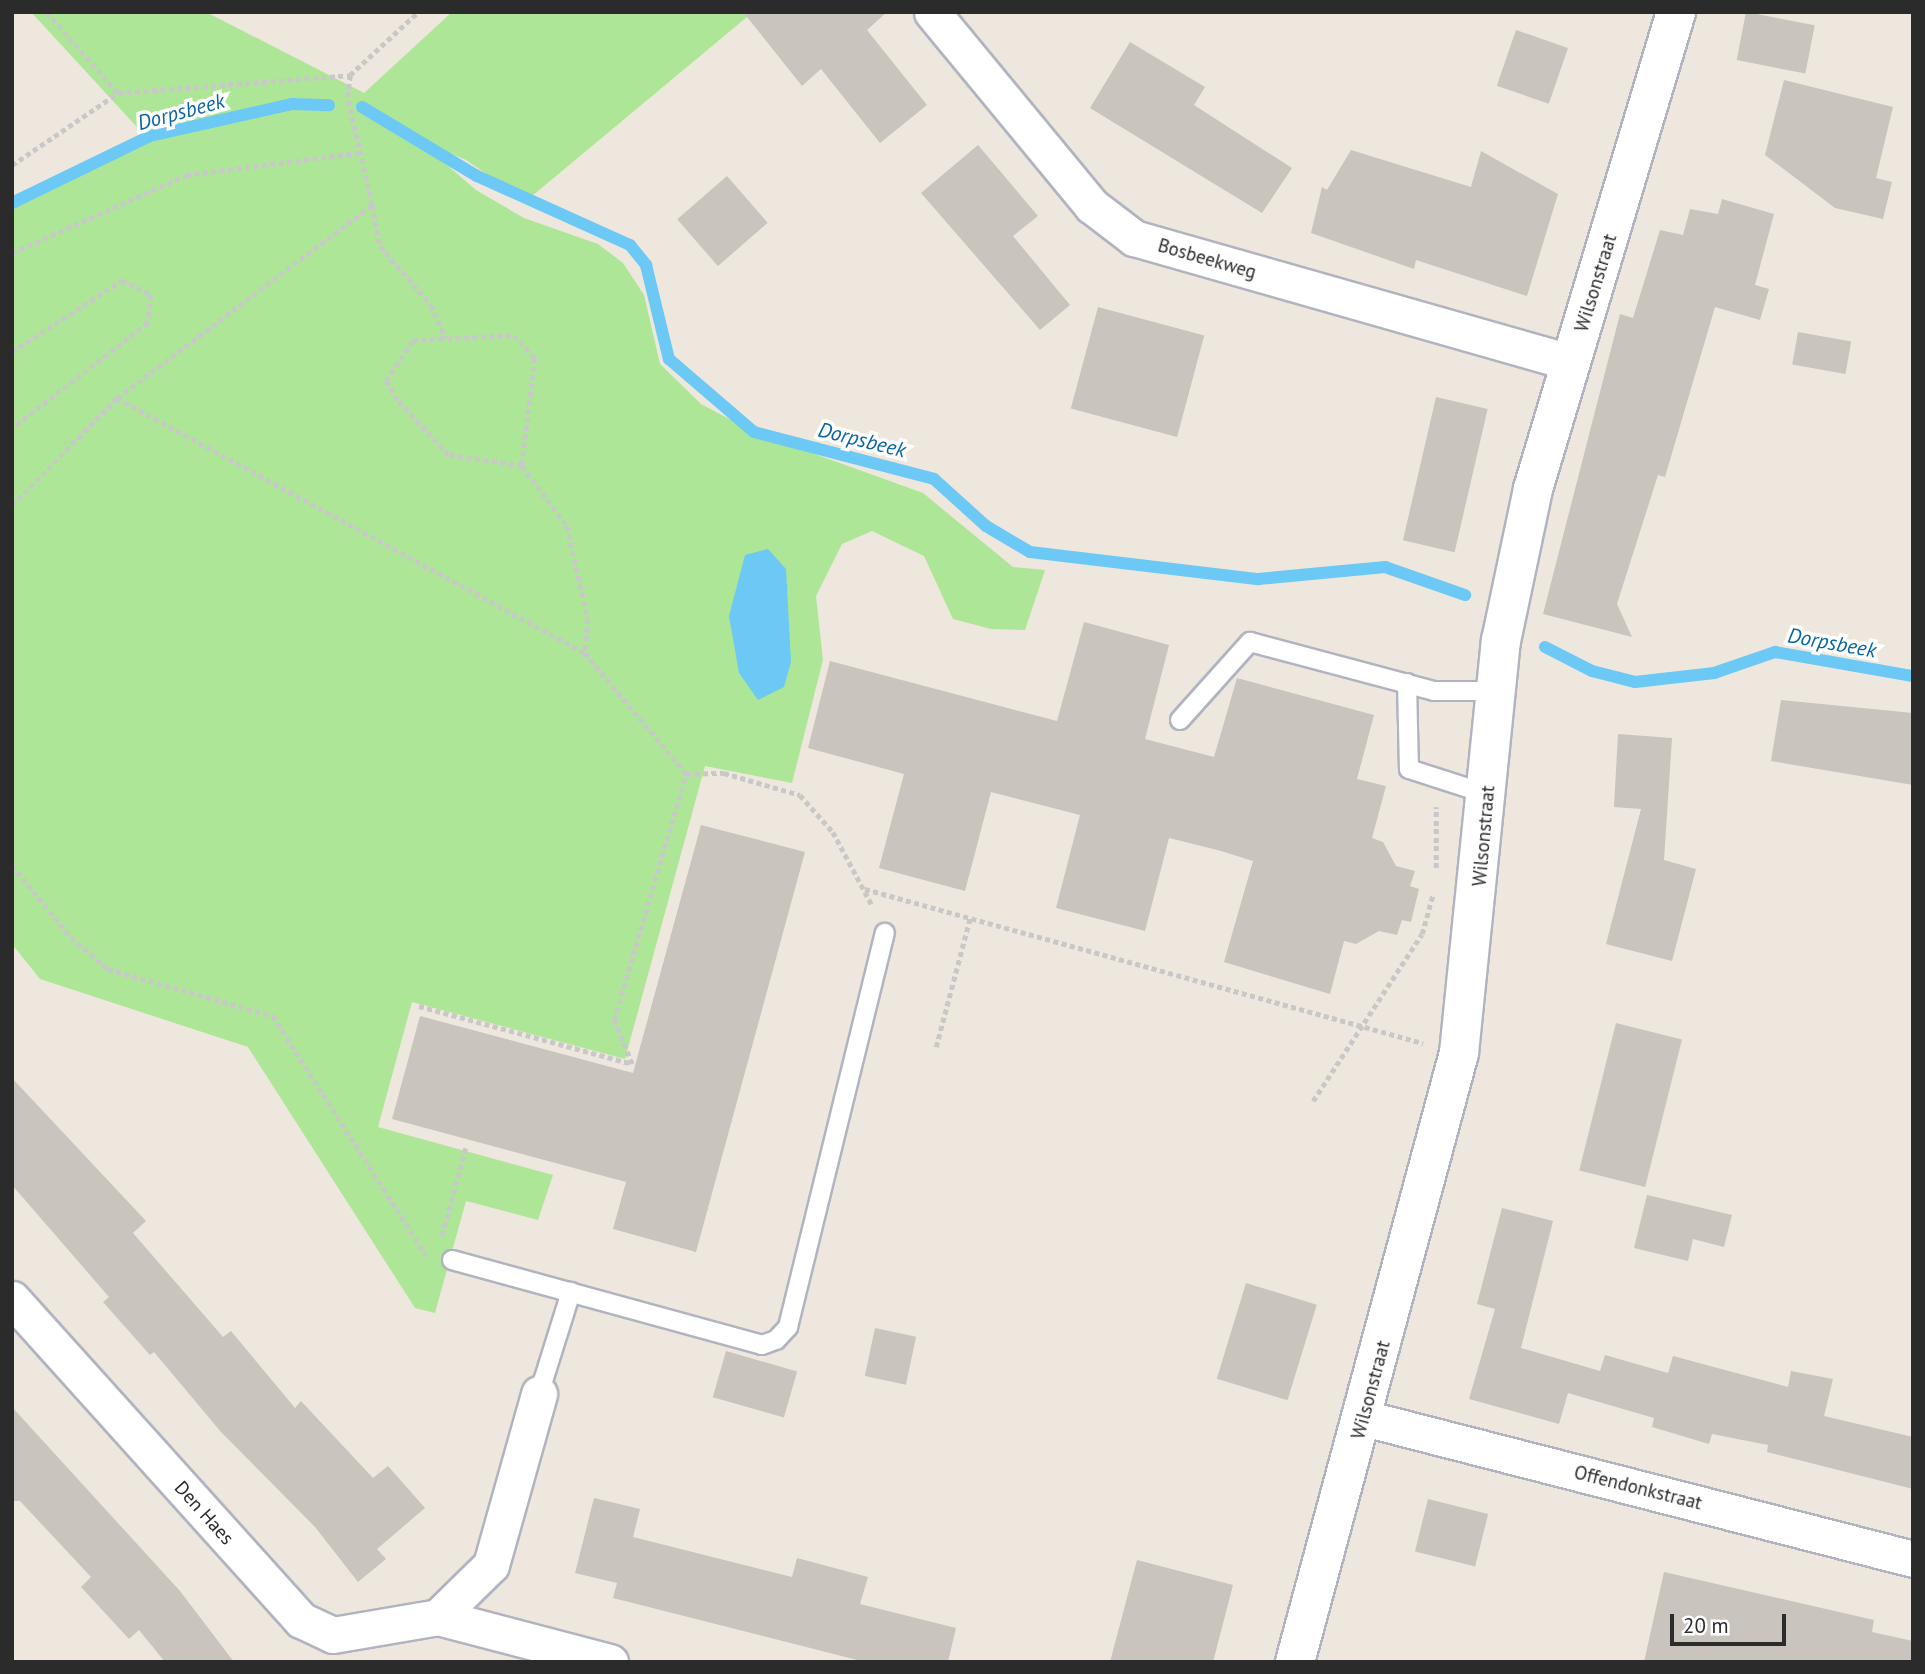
<!DOCTYPE html>
<style>
body{margin:0}
#map{position:relative;width:1925px;height:1674px;overflow:hidden;background:#eee7dd;font-family:"PT Sans",sans-serif}
div>[style]{position:absolute}
.green>*{inset:0;background:#aee697}
.water>*{inset:0;background:#6cc8f4}
.stream>*{height:12px;margin:-6px;padding:0 6px;transform-origin:6px;border-radius:6px;background:#6cc8f4}
.building>*{inset:0;background:#c9c4bd;transform-origin:0 0}
.path>*{height:4.5px;margin-top:-2.25px;transform-origin:0;background:repeating-linear-gradient(90deg,#c8c8c8 0 5px,transparent 0 8.5px)}
.roads{filter:drop-shadow(2px 0 #b1b3c0) drop-shadow(-2px 0 #b1b3c0) drop-shadow(0 2px #b1b3c0) drop-shadow(0 -2px #b1b3c0)}
.service>*{height:18px;margin:-9px;padding:0 9px;transform-origin:9px;border-radius:9px;background:#fff}
.minor>*{height:35px;margin:-17.5px;padding:0 17.5px;transform-origin:17.5px;border-radius:17.5px;background:#fff}
.tertiary>*{height:38px;margin:-19px;padding:0 19px;transform-origin:19px;border-radius:19px;background:#fff}
span{translate:-50% -50%;white-space:nowrap;text-align:center;line-height:1.15;-webkit-text-stroke:7px #fff;paint-order:stroke}
.street-label{font-size:19px;color:#2b2b2b}
.water-label{font-size:21px;color:#0865a3;font-style:italic}
.frame{position:absolute;inset:0;border:14px solid #2b2b2b;pointer-events:none}
.scale{position:absolute;left:1670px;top:1614px;width:116px;height:32px;box-sizing:border-box;border:4px solid #2b2b2b;border-top:0;padding-left:9px;font-size:21px;line-height:24px;white-space:nowrap;color:#2b2b2b;-webkit-text-stroke:5px #fff;paint-order:stroke}
</style>
<div id="map">
<div class="green">
<div style="clip-path:polygon(31px 12px,206px 12px,364px 93px,452px 12px,753px 12px,526px 201px,466px 160px,417px 139px,476px 190px,524px 218px,598px 244px,623px 263px,644px 295px,660px 364px,701px 404px,754px 432px,923px 493px,1013px 567px,1045px 570px,1025px 630px,991px 629px,953px 619px,924px 556px,872px 531px,842px 544px,816px 596px,823px 660px,792px 783px,705px 766px,625px 1059px,412px 1002px,378px 1127px,553px 1175px,538px 1220px,466px 1201px,435px 1313px,415px 1308px,248px 1047px,40px 979px,12px 944px,12px 203px,147px 138px)"></div>
</div>
<div class="water">
<div style="clip-path:polygon(768px 549px,786px 569px,791px 662px,784px 687px,758px 700px,739px 673px,729px 616px,745px 555px)"></div>
</div>
<div class="stream">
<div style="left:362px;top:107px;width:134px;rotate:31deg"></div>
<div style="left:477px;top:176px;width:168px;rotate:24.3deg"></div>
<div style="left:630px;top:245px;width:26px;rotate:51deg"></div>
<div style="left:646px;top:265px;width:97px;rotate:76.3deg"></div>
<div style="left:669px;top:359px;width:112px;rotate:40.7deg"></div>
<div style="left:754px;top:432px;width:186px;rotate:14.6deg"></div>
<div style="left:934px;top:479px;width:70px;rotate:42.1deg"></div>
<div style="left:986px;top:526px;width:51px;rotate:30.6deg"></div>
<div style="left:1030px;top:552px;width:230px;rotate:6.8deg"></div>
<div style="left:1258px;top:579px;width:128px;rotate:-5.4deg"></div>
<div style="left:1385px;top:567px;width:85px;rotate:19.3deg"></div>
<div style="left:12px;top:203px;width:153px;rotate:-25.9deg"></div>
<div style="left:150px;top:136px;width:146px;rotate:-12.7deg"></div>
<div style="left:292px;top:104px;width:37px;rotate:2deg"></div>
<div style="left:1545px;top:647px;width:53px;rotate:27.1deg"></div>
<div style="left:1592px;top:671px;width:44px;rotate:14.3deg"></div>
<div style="left:1635px;top:682px;width:80px;rotate:-6.5deg"></div>
<div style="left:1714px;top:673px;width:65px;rotate:-19deg"></div>
<div style="left:1775px;top:652px;width:140px;rotate:9.9deg"></div>
</div>
<div class="building">
<div style="clip-path:polygon(743px 12px,887px 12px,867px 30px,927px 105px,880px 143px,821px 69px,802px 86px)"></div>
<div style="left:1746px;top:12px;width:70px;height:49px;rotate:11deg"></div>
<div style="left:1516px;top:30px;width:55px;height:59px;rotate:19deg"></div>
<div style="clip-path:polygon(1130px 42px,1205px 87px,1194px 105px,1292px 168px,1262px 213px,1090px 108px)"></div>
<div style="clip-path:polygon(1784px 80px,1893px 107px,1876px 178px,1892px 182px,1883px 219px,1835px 208px,1765px 155px)"></div>
<div style="clip-path:polygon(978px 145px,1038px 216px,1013px 236px,1070px 305px,1040px 330px,921px 193px)"></div>
<div style="clip-path:polygon(1351px 150px,1471px 187px,1481px 151px,1558px 194px,1527px 296px,1416px 260px,1414px 269px,1311px 233px,1322px 187px,1327px 190px)"></div>
<div style="left:727px;top:176px;width:62px;height:66px;rotate:49deg"></div>
<div style="clip-path:polygon(1722px 199px,1774px 214px,1755px 285px,1769px 289px,1760px 320px,1715px 307px,1665px 477px,1658px 475px,1617px 604px,1632px 637px,1543px 614px,1620px 314px,1633px 318px,1660px 230px,1683px 235px,1690px 209px,1718px 214px)"></div>
<div style="left:1098px;top:307px;width:110px;height:105px;rotate:15deg"></div>
<div style="left:1798px;top:332px;width:54px;height:33px;rotate:10deg"></div>
<div style="left:1436px;top:397px;width:53px;height:147px;rotate:13deg"></div>
<div style="clip-path:polygon(1084px 622px,1169px 645px,1145px 739px,1214px 757px,1237px 678px,1374px 715px,1357px 779px,1386px 786px,1372px 838px,1383px 842px,1396px 866px,1415px 871px,1410px 886px,1419px 889px,1411px 922px,1402px 920px,1397px 935px,1379px 931px,1356px 944px,1344px 941px,1330px 994px,1224px 962px,1253px 861px,1221px 851px,1169px 838px,1145px 931px,1056px 908px,1080px 815px,991px 792px,965px 891px,879px 868px,904px 774px,808px 748px,830px 661px,1057px 721px)"></div>
<div style="clip-path:polygon(1781px 700px,1913px 713px,1913px 785px,1771px 761px)"></div>
<div style="clip-path:polygon(1618px 734px,1672px 738px,1664px 860px,1696px 869px,1672px 961px,1606px 944px,1641px 809px,1614px 807px)"></div>
<div style="clip-path:polygon(701px 825px,805px 852px,696px 1252px,613px 1229px,626px 1182px,392px 1119px,420px 1016px,633px 1073px)"></div>
<div style="left:1616px;top:1023px;width:68px;height:152px;rotate:14deg"></div>
<div style="clip-path:polygon(12px 1078px,146px 1221px,133px 1233px,223px 1337px,231px 1331px,295px 1408px,301px 1401px,373px 1478px,388px 1466px,425px 1508px,377px 1549px,386px 1559px,358px 1582px,315px 1527px,221px 1432px,154px 1352px,150px 1355px,103px 1302px,109px 1297px,12px 1185px)"></div>
<div style="clip-path:polygon(1647px 1195px,1732px 1215px,1724px 1247px,1693px 1239px,1688px 1261px,1634px 1248px)"></div>
<div style="clip-path:polygon(1502px 1208px,1553px 1221px,1521px 1348px,1600px 1371px,1605px 1355px,1668px 1373px,1673px 1356px,1788px 1387px,1791px 1371px,1833px 1379px,1824px 1416px,1913px 1437px,1913px 1489px,1767px 1452px,1768px 1445px,1712px 1434px,1709px 1444px,1652px 1427px,1654px 1418px,1568px 1393px,1559px 1424px,1469px 1399px,1495px 1309px,1477px 1304px)"></div>
<div style="left:1246px;top:1283px;width:74px;height:100px;rotate:17deg"></div>
<div style="left:875px;top:1328px;width:42px;height:49px;rotate:12deg"></div>
<div style="left:726px;top:1351px;width:74px;height:48px;rotate:16deg"></div>
<div style="clip-path:polygon(12px 1407px,180px 1591px,234px 1662px,165px 1662px,139px 1630px,129px 1639px,81px 1587px,91px 1577px,20px 1501px,12px 1501px)"></div>
<div style="clip-path:polygon(594px 1498px,640px 1509px,633px 1537px,792px 1577px,797px 1558px,868px 1577px,860px 1604px,956px 1628px,948px 1662px,865px 1662px,613px 1598px,617px 1583px,575px 1573px)"></div>
<div style="left:1428px;top:1499px;width:62px;height:54px;rotate:14deg"></div>
<div style="clip-path:polygon(1137px 1560px,1233px 1585px,1213px 1662px,1110px 1662px)"></div>
<div style="clip-path:polygon(1664px 1572px,1874px 1620px,1872px 1632px,1913px 1641px,1913px 1662px,1644px 1662px)"></div>
</div>
<div class="path">
<div style="left:47px;top:12px;width:108px;rotate:48.8deg"></div>
<div style="left:12px;top:165px;width:128px;rotate:-34.2deg"></div>
<div style="left:118px;top:93px;width:233px;rotate:-4.4deg"></div>
<div style="left:350px;top:75px;width:93px;rotate:-42.8deg"></div>
<div style="left:372px;top:205px;width:42px;rotate:79deg"></div>
<div style="left:380px;top:246px;width:78px;rotate:49.2deg"></div>
<div style="left:431px;top:305px;width:36px;rotate:66deg"></div>
<div style="left:12px;top:253px;width:191px;rotate:-24.1deg"></div>
<div style="left:186px;top:175px;width:173px;rotate:-7.3deg"></div>
<div style="left:12px;top:352px;width:131px;rotate:-33.2deg"></div>
<div style="left:122px;top:280px;width:33px;rotate:27deg"></div>
<div style="left:151px;top:295px;width:28px;rotate:96deg"></div>
<div style="left:148px;top:323px;width:172px;rotate:142.1deg"></div>
<div style="left:117px;top:398px;width:533px;rotate:28.58deg"></div>
<div style="left:585px;top:653px;width:158px;rotate:50.1deg"></div>
<div style="left:686px;top:774px;width:38px;rotate:-2deg"></div>
<div style="left:724px;top:773px;width:79px;rotate:16.1deg"></div>
<div style="left:800px;top:795px;width:50px;rotate:48.3deg"></div>
<div style="left:833px;top:832px;width:85px;rotate:61.9deg"></div>
<div style="left:522px;top:466px;width:75px;rotate:-171.5deg"></div>
<div style="left:448px;top:455px;width:75px;rotate:-132.8deg"></div>
<div style="left:397px;top:400px;width:22px;rotate:-120deg"></div>
<div style="left:386px;top:381px;width:49px;rotate:-56.6deg"></div>
<div style="left:413px;top:340px;width:101px;rotate:-2.8deg"></div>
<div style="left:514px;top:335px;width:31px;rotate:48deg"></div>
<div style="left:535px;top:358px;width:109px;rotate:96.9deg"></div>
<div style="left:522px;top:466px;width:75px;rotate:53.1deg"></div>
<div style="left:567px;top:526px;width:95px;rotate:77.3deg"></div>
<div style="left:588px;top:619px;width:34px;rotate:95deg"></div>
<div style="left:12px;top:505px;width:150px;rotate:-45.5deg"></div>
<div style="left:117px;top:398px;width:320px;rotate:-37.1deg"></div>
<div style="left:372px;top:205px;width:111px;rotate:-103deg"></div>
<div style="left:347px;top:97px;width:22px;rotate:-82deg"></div>
<div style="left:12px;top:865px;width:93px;rotate:50.7deg"></div>
<div style="left:71px;top:937px;width:49px;rotate:40.9deg"></div>
<div style="left:108px;top:969px;width:172px;rotate:15.9deg"></div>
<div style="left:273px;top:1016px;width:284px;rotate:57.4deg"></div>
<div style="left:1436px;top:868px;width:61px;rotate:-90deg"></div>
<div style="left:865px;top:889px;width:579px;rotate:15.43deg"></div>
<div style="left:419px;top:1006px;width:221px;rotate:15.2deg"></div>
<div style="left:632px;top:1064px;width:48px;rotate:-112.2deg"></div>
<div style="left:614px;top:1020px;width:256px;rotate:-73.7deg"></div>
<div style="left:936px;top:1047px;width:133px;rotate:-75.2deg"></div>
<div style="left:1313px;top:1101px;width:199px;rotate:-56.9deg"></div>
<div style="left:1422px;top:934px;width:41px;rotate:-74.6deg"></div>
<div style="left:442px;top:1235px;width:92px;rotate:-74.9deg"></div>
</div>
<div class="roads">
<div class="service">
<div style="left:1407px;top:683px;width:86px;rotate:88.7deg"></div>
<div style="left:1409px;top:769px;width:82px;rotate:17.8deg"></div>
<div style="left:1180px;top:720px;width:105px;rotate:-48.1deg"></div>
<div style="left:1250px;top:642px;width:190px;rotate:14.9deg"></div>
<div style="left:1434px;top:691px;width:63px"></div>
<div style="left:452px;top:1260px;width:321px;rotate:15.3deg"></div>
<div style="left:762px;top:1345px;width:15px;rotate:-20deg"></div>
<div style="left:776px;top:1340px;width:18px;rotate:-47deg"></div>
<div style="left:788px;top:1327px;width:406px;rotate:-76.2deg"></div>
<div style="left:539px;top:1394px;width:107px;rotate:-72.6deg"></div>
</div>
<div class="minor">
<div style="left:932px;top:12px;width:251px;rotate:50.5deg"></div>
<div style="left:1092px;top:206px;width:53px;rotate:37.3deg"></div>
<div style="left:1134px;top:238px;width:455px;rotate:15.9deg"></div>
<div style="left:12px;top:1299px;width:432px;rotate:48deg"></div>
<div style="left:301px;top:1620px;width:35px;rotate:25deg"></div>
<div style="left:333px;top:1635px;width:107px;rotate:-9.7deg"></div>
<div style="left:438px;top:1617px;width:178px;rotate:14.7deg"></div>
<div style="left:1364px;top:1418px;width:567px;rotate:14.4deg"></div>
<div style="left:438px;top:1617px;width:74px;rotate:-44.5deg"></div>
<div style="left:491px;top:1565px;width:178px;rotate:-74.3deg"></div>
</div>
<div class="tertiary">
<div style="left:1295px;top:1662px;width:631px;rotate:-74.93deg"></div>
<div style="left:1459px;top:1053px;width:414px;rotate:-84.2deg"></div>
<div style="left:1501px;top:641px;width:155px;rotate:-78.1deg"></div>
<div style="left:1533px;top:489px;width:498px;rotate:-73.3deg"></div>
</div>
</div>
<div class="street-label">
<span style="left:1207px;top:259px;rotate:16deg">Bosbeekweg</span>
<span style="left:1596px;top:283px;rotate:-73deg">Wilsonstraat</span>
<span style="left:1484px;top:836px;rotate:-85deg">Wilsonstraat</span>
<span style="left:1371px;top:1390px;rotate:-75deg">Wilsonstraat</span>
<span style="left:1638px;top:1488px;rotate:14deg">Offendonkstraat</span>
<span style="left:204px;top:1513px;rotate:48deg">Den Haes</span>
</div>
<div class="water-label">
<span style="left:181px;top:112px;rotate:-15deg">Dorpsbeek</span>
<span style="left:862px;top:440px;rotate:14deg">Dorpsbeek</span>
<span style="left:1832px;top:643px;rotate:10deg">Dorpsbeek</span>
</div>
<div class="frame"></div>
<div class="scale">20 m</div>
</div>
